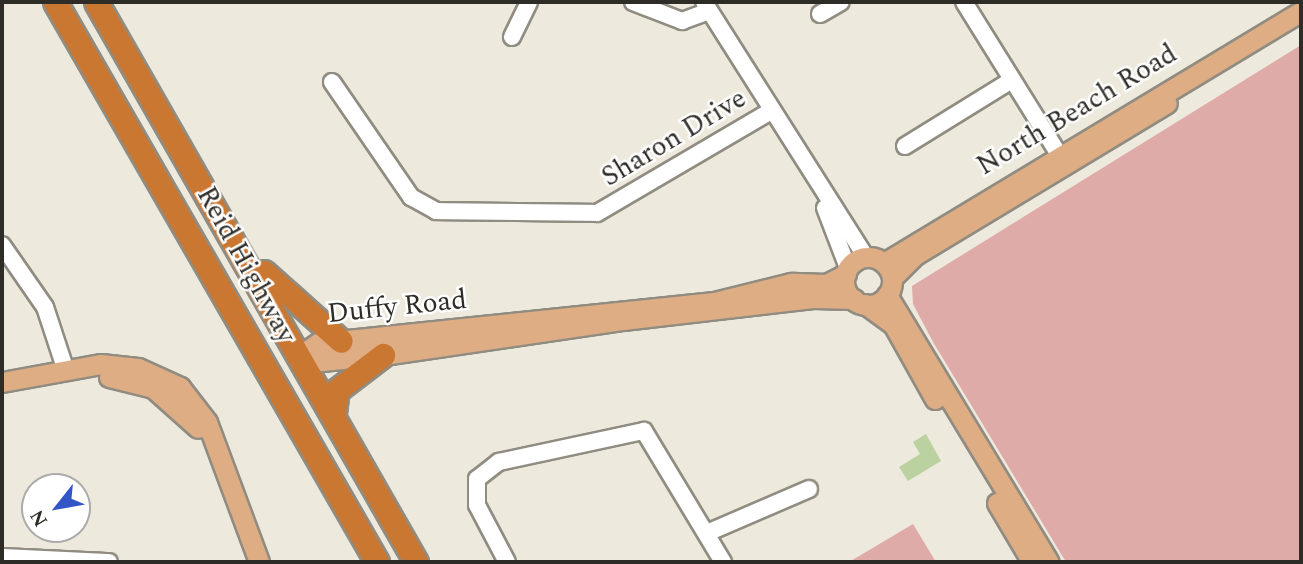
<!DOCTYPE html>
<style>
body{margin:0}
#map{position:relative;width:1303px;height:564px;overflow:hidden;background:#eee9dd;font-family:Spectral,serif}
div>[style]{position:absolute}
.green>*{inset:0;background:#deaba9}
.building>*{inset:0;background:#bcd1a0}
.roads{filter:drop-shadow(2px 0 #908c81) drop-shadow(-2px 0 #908c81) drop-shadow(0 2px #908c81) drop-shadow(0 -2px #908c81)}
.minor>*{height:16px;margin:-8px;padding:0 8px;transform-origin:8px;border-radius:8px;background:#fff}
.major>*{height:19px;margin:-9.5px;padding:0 9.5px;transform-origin:9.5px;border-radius:9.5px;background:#dfad84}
.major>.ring{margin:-9.5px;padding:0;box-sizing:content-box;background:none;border:19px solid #dfad84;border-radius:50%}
.highway>*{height:23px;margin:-11.5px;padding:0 11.5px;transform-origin:11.5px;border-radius:11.5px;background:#ca7732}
span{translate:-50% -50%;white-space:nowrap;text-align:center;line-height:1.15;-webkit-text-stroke:5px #fff;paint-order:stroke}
.street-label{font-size:28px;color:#2d2c27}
.frame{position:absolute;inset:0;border:4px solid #2d2c27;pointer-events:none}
.north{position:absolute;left:21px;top:473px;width:70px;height:70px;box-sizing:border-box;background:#fff;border:2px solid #ababa9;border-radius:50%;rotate:239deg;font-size:19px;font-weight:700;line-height:28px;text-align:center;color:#2d2c27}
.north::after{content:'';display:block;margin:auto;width:24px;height:32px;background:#3356c7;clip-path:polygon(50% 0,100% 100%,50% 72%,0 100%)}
</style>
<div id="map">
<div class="green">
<div style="clip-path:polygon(1301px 45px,1301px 562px,1066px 562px,933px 342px,913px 304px,912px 286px)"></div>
<div style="clip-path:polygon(913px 524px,936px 562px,849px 562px)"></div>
</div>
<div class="building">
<div style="clip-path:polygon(926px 434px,941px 461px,908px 481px,899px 467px,920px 454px,913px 442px)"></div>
</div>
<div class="roads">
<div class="minor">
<div style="left:633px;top:2px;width:53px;rotate:21.2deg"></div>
<div style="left:682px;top:21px;width:29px;rotate:-20deg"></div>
<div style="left:704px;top:2px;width:302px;rotate:57.6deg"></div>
<div style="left:964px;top:2px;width:193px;rotate:58.1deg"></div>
<div style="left:820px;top:14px;width:24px;rotate:-30deg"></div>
<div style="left:512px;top:37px;width:39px;rotate:-64deg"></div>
<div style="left:332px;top:82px;width:140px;rotate:55.5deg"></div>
<div style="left:411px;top:197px;width:29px;rotate:29deg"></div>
<div style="left:436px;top:211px;width:161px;rotate:0.7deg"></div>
<div style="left:597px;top:213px;width:202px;rotate:-30.4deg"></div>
<div style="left:905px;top:146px;width:126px;rotate:-31.7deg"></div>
<div style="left:825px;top:208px;width:64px;rotate:69deg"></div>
<div style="left:2px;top:245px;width:75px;rotate:55.3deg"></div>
<div style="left:45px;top:307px;width:67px;rotate:71.8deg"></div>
<div style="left:707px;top:533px;width:111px;rotate:-23.3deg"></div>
<div style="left:2px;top:557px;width:107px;rotate:2.7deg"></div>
<div style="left:507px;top:562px;width:64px;rotate:-117.8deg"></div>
<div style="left:477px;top:505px;width:26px;rotate:-90deg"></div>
<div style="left:477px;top:479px;width:28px;rotate:-38deg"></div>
<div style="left:499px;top:462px;width:148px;rotate:-12.1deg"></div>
<div style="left:644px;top:431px;width:153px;rotate:58.9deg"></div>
</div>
<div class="major">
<div class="ring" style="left:844px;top:257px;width:29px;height:29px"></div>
<div style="left:884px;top:263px;width:487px;rotate:-31.1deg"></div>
<div style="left:846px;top:274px;width:22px;rotate:153deg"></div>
<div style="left:826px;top:284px;width:35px;rotate:-178deg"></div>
<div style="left:791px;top:283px;width:79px;rotate:166.1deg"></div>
<div style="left:714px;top:302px;width:398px;rotate:174.1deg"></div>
<div style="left:318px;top:343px;width:22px;rotate:146deg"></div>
<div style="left:300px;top:355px;width:23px;rotate:15deg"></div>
<div style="left:322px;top:361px;width:61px;rotate:-5.6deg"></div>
<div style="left:383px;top:355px;width:243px;rotate:-8.3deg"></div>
<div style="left:623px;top:320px;width:191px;rotate:-6.6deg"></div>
<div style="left:813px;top:298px;width:41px;rotate:1.4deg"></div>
<div style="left:892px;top:278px;width:33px;rotate:-45deg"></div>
<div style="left:915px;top:255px;width:294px;rotate:-31.1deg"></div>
<div style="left:887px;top:295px;width:312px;rotate:58.8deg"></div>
<div style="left:865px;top:304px;width:34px;rotate:36deg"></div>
<div style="left:893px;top:324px;width:86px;rotate:60.8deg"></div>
<div style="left:109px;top:377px;width:45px;rotate:14deg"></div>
<div style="left:153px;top:388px;width:60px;rotate:41.6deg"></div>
<div style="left:2px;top:382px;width:101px;rotate:-10.3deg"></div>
<div style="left:101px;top:364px;width:37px;rotate:6deg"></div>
<div style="left:138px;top:368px;width:46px;rotate:24.3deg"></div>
<div style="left:180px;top:387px;width:44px;rotate:52.4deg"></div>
<div style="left:207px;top:422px;width:149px;rotate:69.6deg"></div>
<div style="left:997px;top:503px;width:69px;rotate:59.3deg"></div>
</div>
<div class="highway">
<div style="left:55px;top:2px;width:646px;rotate:60.1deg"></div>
<div style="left:96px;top:2px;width:645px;rotate:60.26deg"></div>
<div style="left:264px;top:272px;width:103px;rotate:41.9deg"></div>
<div style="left:334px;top:413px;width:23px;rotate:-83deg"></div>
<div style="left:337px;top:390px;width:58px;rotate:-37.3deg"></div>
</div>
</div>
<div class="street-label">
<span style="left:1077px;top:110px;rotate:-31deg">North Beach Road</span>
<span style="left:674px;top:138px;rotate:-31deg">Sharon Drive</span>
<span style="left:246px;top:265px;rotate:61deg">Reid Highway</span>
<span style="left:397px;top:307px;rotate:-6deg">Duffy Road</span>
</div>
<div class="frame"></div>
<div class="north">N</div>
</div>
